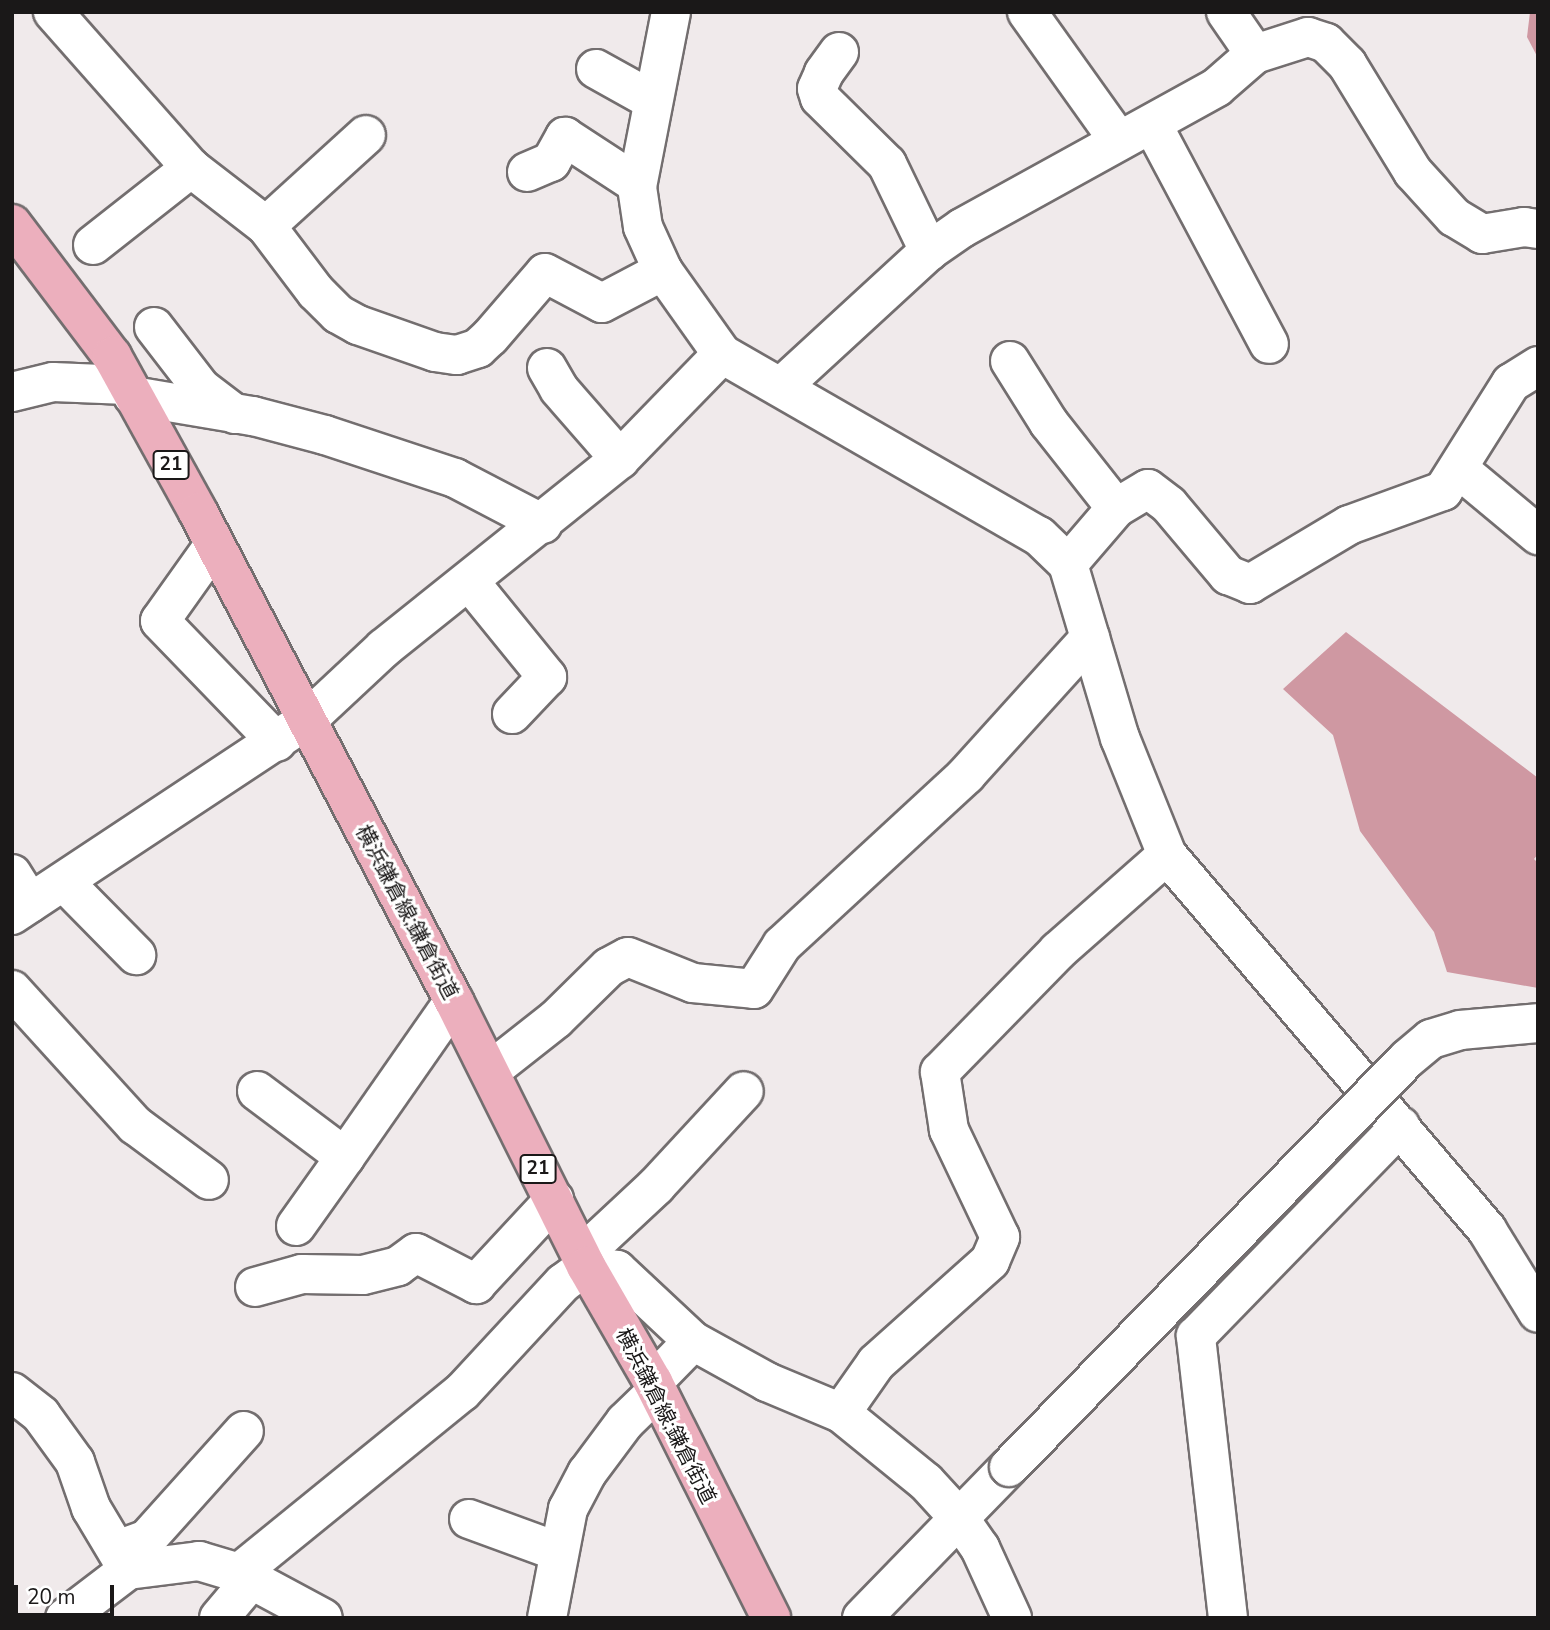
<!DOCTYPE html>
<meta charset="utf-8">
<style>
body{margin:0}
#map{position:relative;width:1550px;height:1630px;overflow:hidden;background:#f0eaeb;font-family:"Nunito Sans","Noto Sans JP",sans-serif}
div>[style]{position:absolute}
.forest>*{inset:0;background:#cf98a2}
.roads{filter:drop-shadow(2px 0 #736e6f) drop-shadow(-2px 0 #736e6f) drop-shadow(0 2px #736e6f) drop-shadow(0 -2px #736e6f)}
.minor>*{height:38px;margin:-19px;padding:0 19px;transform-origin:19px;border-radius:19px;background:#fff}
.major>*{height:38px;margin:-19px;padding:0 19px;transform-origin:19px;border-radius:19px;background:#ecafbd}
.bridges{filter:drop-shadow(2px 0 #736e6f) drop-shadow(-2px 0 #736e6f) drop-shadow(0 2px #736e6f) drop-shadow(0 -2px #736e6f)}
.minor-bridge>*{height:38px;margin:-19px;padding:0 19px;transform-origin:19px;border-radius:19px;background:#fff}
span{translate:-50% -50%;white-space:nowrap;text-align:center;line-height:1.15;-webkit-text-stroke:6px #fff;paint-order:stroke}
.shield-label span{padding:2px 5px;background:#fff;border:2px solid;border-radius:5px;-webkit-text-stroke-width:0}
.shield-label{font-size:19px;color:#1a1818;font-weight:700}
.street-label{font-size:21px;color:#1a1818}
.frame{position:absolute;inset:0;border:14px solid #1a1818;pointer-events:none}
.scale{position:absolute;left:14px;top:1585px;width:100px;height:32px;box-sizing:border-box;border:4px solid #1a1818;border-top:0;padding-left:9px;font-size:21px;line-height:24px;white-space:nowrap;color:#1a1818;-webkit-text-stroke:5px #fff;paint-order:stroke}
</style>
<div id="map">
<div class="forest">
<div style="clip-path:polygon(1530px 12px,1538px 12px,1538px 58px,1527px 37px)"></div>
<div style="clip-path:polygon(1346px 632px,1538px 778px,1538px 854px,1534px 859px,1538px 863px,1538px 988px,1447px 972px,1434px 932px,1360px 831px,1333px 735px,1283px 689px)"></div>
</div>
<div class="roads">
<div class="minor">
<div style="left:53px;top:12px;width:208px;rotate:48.5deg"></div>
<div style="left:191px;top:168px;width:95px;rotate:37.7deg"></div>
<div style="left:266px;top:226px;width:83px;rotate:52.9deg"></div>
<div style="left:316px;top:292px;width:31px;rotate:45deg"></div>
<div style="left:338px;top:314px;width:23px;rotate:29deg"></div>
<div style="left:358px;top:325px;width:82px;rotate:19.3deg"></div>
<div style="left:435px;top:352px;width:22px;rotate:8deg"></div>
<div style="left:457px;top:355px;width:22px;rotate:-18deg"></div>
<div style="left:478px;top:348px;width:16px;rotate:-43deg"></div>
<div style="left:490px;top:337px;width:84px;rotate:-49.3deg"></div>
<div style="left:545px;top:273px;width:64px;rotate:27.8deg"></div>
<div style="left:602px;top:303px;width:69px;rotate:-27.7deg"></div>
<div style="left:671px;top:12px;width:178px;rotate:101deg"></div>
<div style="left:637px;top:187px;width:40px;rotate:81.5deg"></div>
<div style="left:643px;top:227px;width:48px;rotate:65.6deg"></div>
<div style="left:663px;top:271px;width:102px;rotate:54.6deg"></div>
<div style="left:722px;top:354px;width:366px;rotate:29.9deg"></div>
<div style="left:1039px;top:536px;width:40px;rotate:44deg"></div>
<div style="left:1068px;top:564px;width:182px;rotate:73.4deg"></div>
<div style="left:1120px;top:738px;width:126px;rotate:68.1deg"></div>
<div style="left:1167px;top:855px;width:493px;rotate:49.5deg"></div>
<div style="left:1487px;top:1230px;width:97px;rotate:58.4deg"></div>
<div style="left:1027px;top:12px;width:158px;rotate:54.5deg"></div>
<div style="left:1226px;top:12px;width:51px;rotate:55.4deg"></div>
<div style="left:839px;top:52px;width:26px;rotate:126deg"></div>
<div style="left:824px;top:73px;width:17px;rotate:114deg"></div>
<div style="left:817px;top:89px;width:9px;rotate:72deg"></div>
<div style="left:820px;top:98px;width:94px;rotate:44.6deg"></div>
<div style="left:887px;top:164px;width:97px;rotate:64.2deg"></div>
<div style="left:596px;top:69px;width:64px;rotate:29deg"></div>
<div style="left:1152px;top:124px;width:249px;rotate:62deg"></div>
<div style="left:527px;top:172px;width:26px;rotate:-23deg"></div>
<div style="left:551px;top:162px;width:29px;rotate:-61deg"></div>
<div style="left:565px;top:137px;width:86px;rotate:33.1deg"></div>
<div style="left:266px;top:226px;width:135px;rotate:-42.3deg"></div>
<div style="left:93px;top:245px;width:125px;rotate:-38.2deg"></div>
<div style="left:154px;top:327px;width:77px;rotate:52.4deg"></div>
<div style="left:201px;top:388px;width:43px;rotate:37.4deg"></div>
<div style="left:1010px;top:361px;width:73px;rotate:57.8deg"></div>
<div style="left:1049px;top:423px;width:108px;rotate:51.8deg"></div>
<div style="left:547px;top:368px;width:24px;rotate:60deg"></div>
<div style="left:559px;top:389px;width:93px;rotate:48.9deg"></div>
<div style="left:781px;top:387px;width:201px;rotate:-42.6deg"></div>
<div style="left:929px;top:251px;width:40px;rotate:-34.9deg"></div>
<div style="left:962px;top:228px;width:291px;rotate:-28.9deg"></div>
<div style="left:1217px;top:87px;width:50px;rotate:-41deg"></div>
<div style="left:1255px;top:54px;width:56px;rotate:-17.8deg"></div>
<div style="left:1308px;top:37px;width:19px;rotate:18deg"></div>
<div style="left:1326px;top:43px;width:30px;rotate:45deg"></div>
<div style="left:1347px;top:64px;width:127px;rotate:58.6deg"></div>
<div style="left:1413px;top:172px;width:61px;rotate:47.7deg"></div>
<div style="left:1454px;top:217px;width:33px;rotate:31deg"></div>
<div style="left:1482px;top:234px;width:43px;rotate:-9.5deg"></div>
<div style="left:1524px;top:227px;width:14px;rotate:8deg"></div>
<div style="left:12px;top:392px;width:42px;rotate:-13.7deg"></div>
<div style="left:53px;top:382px;width:74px;rotate:2.3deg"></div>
<div style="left:133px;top:396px;width:122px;rotate:9.5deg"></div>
<div style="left:253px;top:416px;width:74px;rotate:14.8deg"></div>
<div style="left:325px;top:435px;width:137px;rotate:18.3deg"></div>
<div style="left:455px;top:478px;width:99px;rotate:27.6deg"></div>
<div style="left:1460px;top:470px;width:102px;rotate:39.8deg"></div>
<div style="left:214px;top:545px;width:93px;rotate:125.4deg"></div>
<div style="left:160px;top:621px;width:168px;rotate:46deg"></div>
<div style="left:1068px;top:564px;width:74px;rotate:-49.4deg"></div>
<div style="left:1116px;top:508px;width:37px;rotate:-31deg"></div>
<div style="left:1148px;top:489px;width:26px;rotate:37deg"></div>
<div style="left:1169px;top:505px;width:92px;rotate:49.9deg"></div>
<div style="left:1228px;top:575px;width:24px;rotate:22deg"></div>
<div style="left:1250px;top:584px;width:115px;rotate:-30.8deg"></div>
<div style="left:1349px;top:525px;width:100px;rotate:-19.9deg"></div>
<div style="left:1443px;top:491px;width:128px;rotate:-57.8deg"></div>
<div style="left:1511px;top:383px;width:32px;rotate:-32deg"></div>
<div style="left:469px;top:581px;width:124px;rotate:50.9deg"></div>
<div style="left:547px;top:677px;width:51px;rotate:133.4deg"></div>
<div style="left:12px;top:874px;width:34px;rotate:58deg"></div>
<div style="left:64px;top:882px;width:103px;rotate:45.4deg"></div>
<div style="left:12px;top:915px;width:354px;rotate:-33.5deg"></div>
<div style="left:307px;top:720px;width:105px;rotate:-43.1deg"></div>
<div style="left:384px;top:648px;width:302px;rotate:-38.7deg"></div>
<div style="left:620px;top:459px;width:146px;rotate:-45.8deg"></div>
<div style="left:12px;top:990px;width:183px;rotate:47.7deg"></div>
<div style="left:135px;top:1125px;width:92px;rotate:36.6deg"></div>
<div style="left:490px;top:1071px;width:84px;rotate:-38.2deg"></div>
<div style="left:556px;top:1019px;width:74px;rotate:-44.5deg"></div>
<div style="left:609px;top:967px;width:21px;rotate:-28deg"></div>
<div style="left:628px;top:957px;width:70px;rotate:21.8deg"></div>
<div style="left:693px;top:983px;width:61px;rotate:5.6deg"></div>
<div style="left:754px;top:989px;width:52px;rotate:-57.5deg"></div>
<div style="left:782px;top:945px;width:251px;rotate:-42.7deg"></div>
<div style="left:966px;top:775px;width:185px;rotate:-47.9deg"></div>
<div style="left:257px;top:1091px;width:110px;rotate:36.9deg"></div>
<div style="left:345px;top:1157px;width:190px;rotate:-55.1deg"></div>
<div style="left:296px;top:1226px;width:85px;rotate:-54.6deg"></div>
<div style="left:581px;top:1256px;width:103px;rotate:-43deg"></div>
<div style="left:656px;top:1186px;width:129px;rotate:-47.2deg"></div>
<div style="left:255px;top:1287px;width:49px;rotate:-15.5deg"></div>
<div style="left:302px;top:1274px;width:61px;rotate:0.9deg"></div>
<div style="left:363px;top:1275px;width:36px;rotate:-14deg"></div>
<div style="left:398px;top:1266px;width:22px;rotate:-36deg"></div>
<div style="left:416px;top:1253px;width:68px;rotate:27.3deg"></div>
<div style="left:476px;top:1284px;width:115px;rotate:-47.1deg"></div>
<div style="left:653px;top:1382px;width:57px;rotate:-45.7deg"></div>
<div style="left:693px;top:1341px;width:85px;rotate:29deg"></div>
<div style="left:767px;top:1382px;width:80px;rotate:22.7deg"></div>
<div style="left:841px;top:1413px;width:109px;rotate:39.1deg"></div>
<div style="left:926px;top:1482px;width:49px;rotate:47.5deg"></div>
<div style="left:959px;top:1518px;width:37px;rotate:55deg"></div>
<div style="left:980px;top:1548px;width:77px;rotate:65.4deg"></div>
<div style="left:12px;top:1392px;width:37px;rotate:38deg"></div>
<div style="left:41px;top:1415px;width:58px;rotate:54.1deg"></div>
<div style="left:75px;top:1462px;width:49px;rotate:70.8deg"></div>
<div style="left:91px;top:1508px;width:72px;rotate:59.2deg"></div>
<div style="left:841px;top:1413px;width:61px;rotate:-55deg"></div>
<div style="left:876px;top:1363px;width:153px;rotate:-41.8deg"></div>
<div style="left:990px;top:1261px;width:26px;rotate:-67deg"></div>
<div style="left:1000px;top:1237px;width:119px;rotate:-115.5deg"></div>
<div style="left:949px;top:1130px;width:59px;rotate:-98.8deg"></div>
<div style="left:940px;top:1072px;width:169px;rotate:-45.7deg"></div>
<div style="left:1058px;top:951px;width:145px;rotate:-41.4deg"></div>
<div style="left:469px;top:1519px;width:96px;rotate:20.1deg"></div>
<div style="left:117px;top:1550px;width:32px;rotate:-20deg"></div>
<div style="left:147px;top:1539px;width:145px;rotate:-48.1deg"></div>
<div style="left:239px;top:1573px;width:287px;rotate:-39.1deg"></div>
<div style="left:462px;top:1392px;width:149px;rotate:-47.2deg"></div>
<div style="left:563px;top:1283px;width:29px;rotate:-36deg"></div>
<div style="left:586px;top:1266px;width:31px;rotate:7deg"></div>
<div style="left:617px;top:1270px;width:104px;rotate:43.1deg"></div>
<div style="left:65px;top:1618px;width:79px;rotate:-37.3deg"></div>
<div style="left:128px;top:1570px;width:72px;rotate:-7.2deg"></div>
<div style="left:199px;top:1561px;width:42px;rotate:16.7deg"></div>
<div style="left:239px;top:1573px;width:95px;rotate:28.2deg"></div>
<div style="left:219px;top:1618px;width:50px;rotate:-49.9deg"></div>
<div style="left:547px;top:1618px;width:111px;rotate:-79.1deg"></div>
<div style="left:568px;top:1509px;width:41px;rotate:-62.2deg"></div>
<div style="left:587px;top:1473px;width:64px;rotate:-53.3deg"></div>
<div style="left:625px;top:1422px;width:45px;rotate:-44.1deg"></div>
<div style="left:862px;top:1618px;width:211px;rotate:-45.8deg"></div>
<div style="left:1228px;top:1618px;width:284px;rotate:-96.5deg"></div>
<div style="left:1196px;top:1336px;width:293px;rotate:-45.8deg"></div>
</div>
<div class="major">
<div style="left:12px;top:224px;width:166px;rotate:52.9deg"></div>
<div style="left:112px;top:356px;width:178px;rotate:61.1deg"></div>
<div style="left:198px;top:512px;width:552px;rotate:62.37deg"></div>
<div style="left:454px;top:1001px;width:296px;rotate:63.5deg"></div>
<div style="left:586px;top:1266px;width:134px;rotate:60deg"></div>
<div style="left:653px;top:1382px;width:264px;rotate:63.4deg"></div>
</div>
</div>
<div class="bridges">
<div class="minor-bridge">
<div style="left:1009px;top:1467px;width:570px;rotate:-45.71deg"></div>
<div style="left:1407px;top:1059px;width:31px;rotate:-40deg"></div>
<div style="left:1431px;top:1039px;width:30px;rotate:-17deg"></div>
<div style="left:1460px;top:1030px;width:78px;rotate:-5.1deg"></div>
</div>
</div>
<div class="shield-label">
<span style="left:171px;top:465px">21</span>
<span style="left:538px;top:1169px">21</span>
</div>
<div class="street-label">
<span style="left:407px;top:912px;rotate:62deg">横浜鎌倉線;鎌倉街道</span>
<span style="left:666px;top:1416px;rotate:63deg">横浜鎌倉線;鎌倉街道</span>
</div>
<div class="frame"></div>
<div class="scale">20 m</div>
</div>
